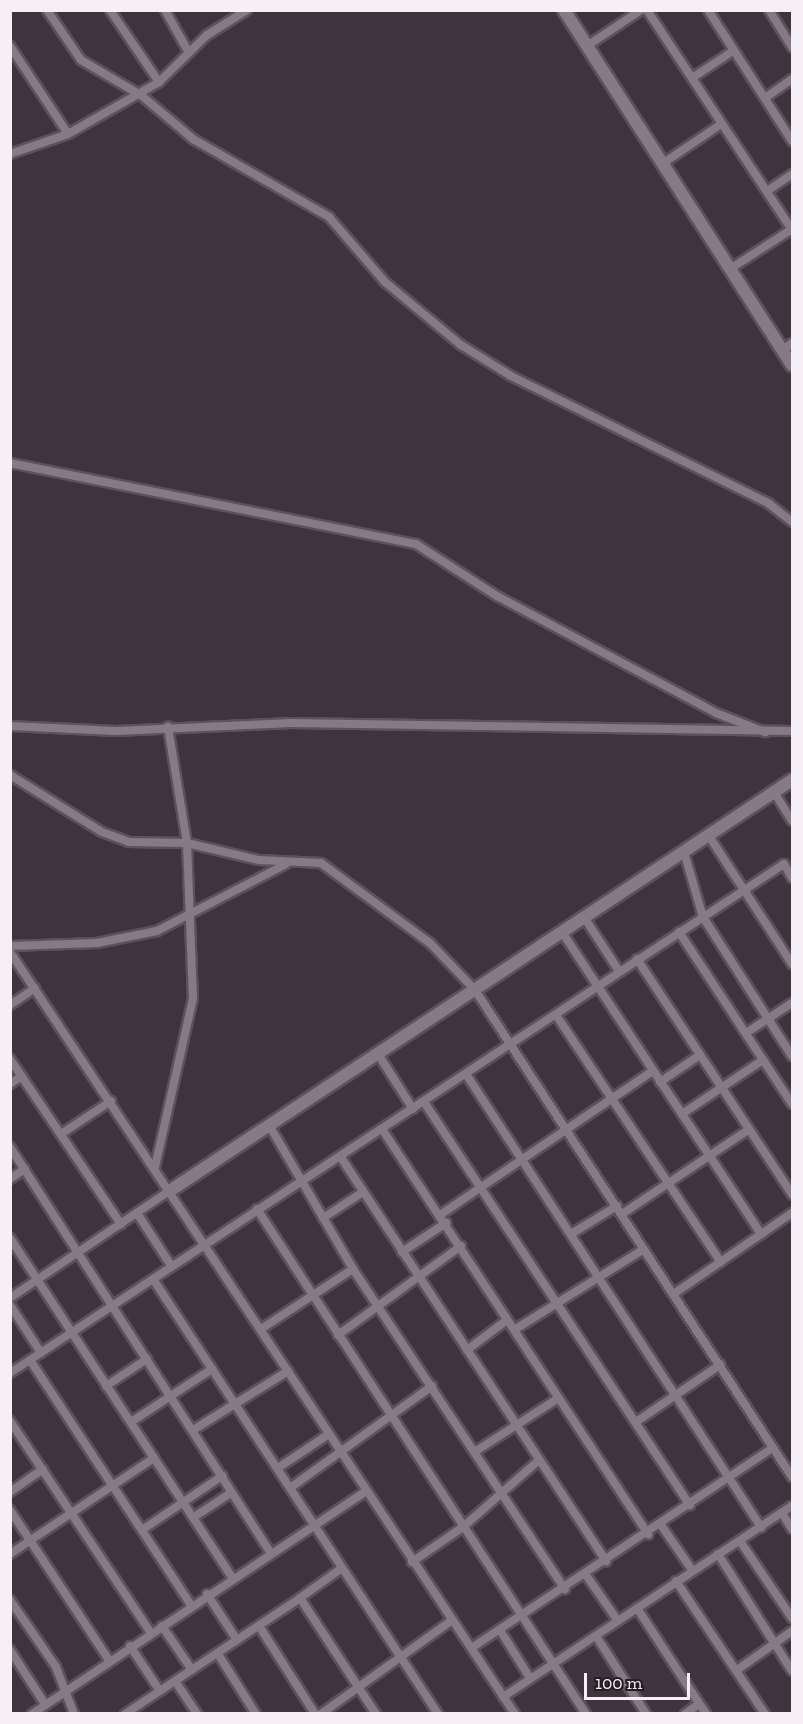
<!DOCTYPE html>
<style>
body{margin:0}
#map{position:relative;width:803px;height:1724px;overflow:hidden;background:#3f343e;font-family:"Zilla Slab",serif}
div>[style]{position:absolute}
.roads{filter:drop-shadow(2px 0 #5b525b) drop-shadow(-2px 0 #5b525b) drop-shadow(0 2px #5b525b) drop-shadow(0 -2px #5b525b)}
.street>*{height:8px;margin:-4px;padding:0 4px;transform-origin:4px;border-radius:4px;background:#877a86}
.secondary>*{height:12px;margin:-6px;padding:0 6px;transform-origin:6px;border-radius:6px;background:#877a86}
span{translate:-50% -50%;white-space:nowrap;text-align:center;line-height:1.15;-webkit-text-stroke:5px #221d22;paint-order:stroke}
.frame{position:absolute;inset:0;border:12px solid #f6eff5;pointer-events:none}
.scale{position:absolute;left:584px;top:1673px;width:106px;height:27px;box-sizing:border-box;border:3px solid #f6eff5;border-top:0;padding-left:8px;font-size:18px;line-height:21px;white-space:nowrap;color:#f6eff5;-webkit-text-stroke:4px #221d22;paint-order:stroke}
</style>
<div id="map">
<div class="roads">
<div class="street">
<div style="left:47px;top:10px;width:60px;rotate:55.8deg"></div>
<div style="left:81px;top:60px;width:71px;rotate:30.5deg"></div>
<div style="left:142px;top:96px;width:67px;rotate:40.1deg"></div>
<div style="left:193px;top:139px;width:157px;rotate:29.8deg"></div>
<div style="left:329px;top:217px;width:86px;rotate:49.3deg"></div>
<div style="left:385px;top:282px;width:99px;rotate:39.7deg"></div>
<div style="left:461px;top:345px;width:59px;rotate:31.8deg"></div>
<div style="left:511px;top:376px;width:287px;rotate:26.3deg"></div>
<div style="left:768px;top:503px;width:31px;rotate:38deg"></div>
<div style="left:110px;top:10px;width:87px;rotate:55.8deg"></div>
<div style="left:165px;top:10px;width:49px;rotate:60.8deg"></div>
<div style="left:647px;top:10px;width:263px;rotate:56.6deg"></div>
<div style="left:708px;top:10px;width:156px;rotate:57.3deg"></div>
<div style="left:769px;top:10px;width:44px;rotate:58.1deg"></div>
<div style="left:10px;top:46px;width:105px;rotate:56.6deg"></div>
<div style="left:587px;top:46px;width:65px;rotate:-33.7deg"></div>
<div style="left:692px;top:78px;width:49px;rotate:-33.4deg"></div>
<div style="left:765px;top:98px;width:33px;rotate:-35deg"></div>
<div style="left:10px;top:154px;width:61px;rotate:-19deg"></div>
<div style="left:68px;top:134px;width:105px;rotate:-29.7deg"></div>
<div style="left:159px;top:82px;width:67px;rotate:-44.4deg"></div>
<div style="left:207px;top:35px;width:47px;rotate:-32deg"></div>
<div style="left:662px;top:164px;width:71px;rotate:-34.1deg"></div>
<div style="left:767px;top:191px;width:30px;rotate:-34deg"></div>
<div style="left:730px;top:269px;width:74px;rotate:-32.8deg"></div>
<div style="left:783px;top:350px;width:11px;rotate:-38deg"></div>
<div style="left:10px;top:463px;width:414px;rotate:11.3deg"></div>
<div style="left:416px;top:544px;width:96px;rotate:32.7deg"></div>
<div style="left:497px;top:596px;width:248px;rotate:28.1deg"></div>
<div style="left:716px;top:713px;width:53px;rotate:21.2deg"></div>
<div style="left:10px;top:726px;width:106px;rotate:2.7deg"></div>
<div style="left:116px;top:731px;width:176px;rotate:-2.6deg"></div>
<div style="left:292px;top:723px;width:500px;rotate:0.92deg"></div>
<div style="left:10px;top:775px;width:108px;rotate:31.8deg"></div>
<div style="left:102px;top:832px;width:29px;rotate:20deg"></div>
<div style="left:129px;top:842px;width:58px;rotate:1deg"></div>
<div style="left:187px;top:843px;width:74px;rotate:13.3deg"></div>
<div style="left:259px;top:860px;width:62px;rotate:2.8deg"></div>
<div style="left:321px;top:863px;width:135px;rotate:36.3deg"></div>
<div style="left:430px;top:943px;width:65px;rotate:46.2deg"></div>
<div style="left:475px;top:990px;width:581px;rotate:56.94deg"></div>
<div style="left:774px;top:792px;width:34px;rotate:58deg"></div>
<div style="left:709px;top:836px;width:153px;rotate:57deg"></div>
<div style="left:684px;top:852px;width:68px;rotate:73.7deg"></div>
<div style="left:703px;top:917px;width:165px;rotate:57.4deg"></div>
<div style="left:584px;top:917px;width:64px;rotate:57.1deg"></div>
<div style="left:562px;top:932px;width:362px;rotate:56.6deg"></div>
<div style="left:679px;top:932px;width:206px;rotate:56.7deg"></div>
<div style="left:10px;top:946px;width:87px;rotate:-2deg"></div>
<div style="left:97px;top:943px;width:61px;rotate:-11.3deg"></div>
<div style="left:157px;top:931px;width:145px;rotate:-27.4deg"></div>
<div style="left:10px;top:952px;width:914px;rotate:56.47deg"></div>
<div style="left:637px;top:959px;width:282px;rotate:56.6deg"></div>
<div style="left:10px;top:1005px;width:30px;rotate:-34deg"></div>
<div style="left:556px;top:1015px;width:297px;rotate:56.3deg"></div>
<div style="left:746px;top:1033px;width:55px;rotate:-33.1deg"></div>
<div style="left:378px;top:1054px;width:65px;rotate:57.5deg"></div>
<div style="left:10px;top:1059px;width:199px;rotate:56.1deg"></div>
<div style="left:466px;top:1074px;width:541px;rotate:56.93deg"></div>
<div style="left:660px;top:1082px;width:48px;rotate:-34deg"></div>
<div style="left:10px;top:1084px;width:14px;rotate:-34deg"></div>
<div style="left:424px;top:1102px;width:483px;rotate:56.6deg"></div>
<div style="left:682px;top:1114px;width:97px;rotate:-33.7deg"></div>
<div style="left:269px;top:1125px;width:167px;rotate:59.7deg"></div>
<div style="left:353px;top:1269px;width:384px;rotate:56.5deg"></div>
<div style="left:382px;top:1129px;width:485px;rotate:56.7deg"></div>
<div style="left:61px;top:1134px;width:60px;rotate:-33.4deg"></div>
<div style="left:10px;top:1147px;width:483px;rotate:57.3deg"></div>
<div style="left:340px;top:1156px;width:485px;rotate:56.7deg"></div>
<div style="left:155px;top:1167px;width:172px;rotate:-77.3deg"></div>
<div style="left:193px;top:999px;width:156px;rotate:-92.2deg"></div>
<div style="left:187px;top:843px;width:118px;rotate:-99.3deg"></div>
<div style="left:10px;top:1179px;width:18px;rotate:-34deg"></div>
<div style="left:257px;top:1209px;width:603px;rotate:56.92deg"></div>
<div style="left:137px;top:1213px;width:64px;rotate:57.1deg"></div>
<div style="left:622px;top:1214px;width:151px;rotate:-33.7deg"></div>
<div style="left:440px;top:1215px;width:257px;rotate:-34.1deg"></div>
<div style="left:323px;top:1218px;width:48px;rotate:-33deg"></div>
<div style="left:571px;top:1234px;width:54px;rotate:-31.3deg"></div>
<div style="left:10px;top:1238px;width:405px;rotate:56.8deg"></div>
<div style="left:402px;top:1252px;width:53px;rotate:-33.4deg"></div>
<div style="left:153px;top:1279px;width:520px;rotate:56.77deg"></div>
<div style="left:675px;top:1293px;width:142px;rotate:-34.4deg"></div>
<div style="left:10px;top:1298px;width:194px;rotate:-33.9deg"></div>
<div style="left:10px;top:1305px;width:57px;rotate:57.1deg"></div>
<div style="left:261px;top:1329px;width:110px;rotate:-33.1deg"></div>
<div style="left:514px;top:1330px;width:153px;rotate:-31.9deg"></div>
<div style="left:338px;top:1335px;width:152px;rotate:-35.9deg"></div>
<div style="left:467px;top:1350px;width:50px;rotate:-36.9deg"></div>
<div style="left:30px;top:1360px;width:293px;rotate:56.7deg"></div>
<div style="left:10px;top:1373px;width:926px;rotate:-33.33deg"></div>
<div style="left:784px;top:864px;width:16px;rotate:60deg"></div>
<div style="left:106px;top:1386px;width:49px;rotate:-33.4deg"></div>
<div style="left:10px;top:1421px;width:255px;rotate:56.4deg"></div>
<div style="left:131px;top:1422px;width:97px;rotate:-33.2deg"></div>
<div style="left:636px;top:1422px;width:102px;rotate:-34.2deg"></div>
<div style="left:193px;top:1430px;width:112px;rotate:-31.8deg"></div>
<div style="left:476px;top:1451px;width:96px;rotate:-32.7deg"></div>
<div style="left:278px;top:1468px;width:61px;rotate:-33.7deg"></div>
<div style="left:290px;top:1488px;width:175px;rotate:-35.7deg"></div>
<div style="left:10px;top:1492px;width:40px;rotate:-34.9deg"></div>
<div style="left:10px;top:1510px;width:180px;rotate:56.6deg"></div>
<div style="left:782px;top:1513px;width:19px;rotate:58deg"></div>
<div style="left:194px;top:1517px;width:45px;rotate:-33.3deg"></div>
<div style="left:661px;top:1525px;width:55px;rotate:55.4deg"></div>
<div style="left:142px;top:1530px;width:97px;rotate:-34deg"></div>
<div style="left:740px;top:1541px;width:93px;rotate:56deg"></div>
<div style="left:10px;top:1554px;width:173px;rotate:-33.7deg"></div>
<div style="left:718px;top:1554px;width:138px;rotate:57.7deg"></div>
<div style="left:412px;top:1562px;width:62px;rotate:-34.5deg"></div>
<div style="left:463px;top:1527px;width:101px;rotate:-41.4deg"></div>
<div style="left:342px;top:1568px;width:52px;rotate:144.5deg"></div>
<div style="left:300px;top:1598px;width:139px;rotate:56.8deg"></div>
<div style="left:586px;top:1575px;width:56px;rotate:55.2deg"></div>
<div style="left:676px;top:1581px;width:160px;rotate:56.2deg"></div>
<div style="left:207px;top:1594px;width:55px;rotate:56.9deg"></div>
<div style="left:10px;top:1600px;width:81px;rotate:55.5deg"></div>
<div style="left:56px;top:1667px;width:50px;rotate:69deg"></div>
<div style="left:637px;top:1608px;width:126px;rotate:56.9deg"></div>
<div style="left:162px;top:1626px;width:53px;rotate:55.7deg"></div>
<div style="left:259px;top:1626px;width:104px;rotate:57.5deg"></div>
<div style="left:500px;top:1630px;width:57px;rotate:58deg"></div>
<div style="left:596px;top:1636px;width:93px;rotate:57.3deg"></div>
<div style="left:130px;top:1646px;width:54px;rotate:56.3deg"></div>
<div style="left:473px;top:1647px;width:360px;rotate:-33.6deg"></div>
<div style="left:10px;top:1650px;width:64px;rotate:57.1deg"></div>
<div style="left:218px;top:1654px;width:71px;rotate:57.7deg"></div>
<div style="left:737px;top:1670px;width:67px;rotate:-35.3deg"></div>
<div style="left:175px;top:1681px;width:40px;rotate:56deg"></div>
<div style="left:503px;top:1697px;width:346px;rotate:-33.5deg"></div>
<div style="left:32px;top:1714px;width:402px;rotate:-33.7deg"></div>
<div style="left:125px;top:1714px;width:210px;rotate:-33.5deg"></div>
<div style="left:321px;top:1714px;width:160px;rotate:-35.6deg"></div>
<div style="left:685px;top:1714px;width:17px;rotate:-36deg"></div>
</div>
<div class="secondary">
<div style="left:564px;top:10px;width:422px;rotate:57.3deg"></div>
<div style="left:171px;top:1190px;width:744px;rotate:-33.43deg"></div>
</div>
</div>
<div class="frame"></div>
<div class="scale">100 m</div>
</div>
